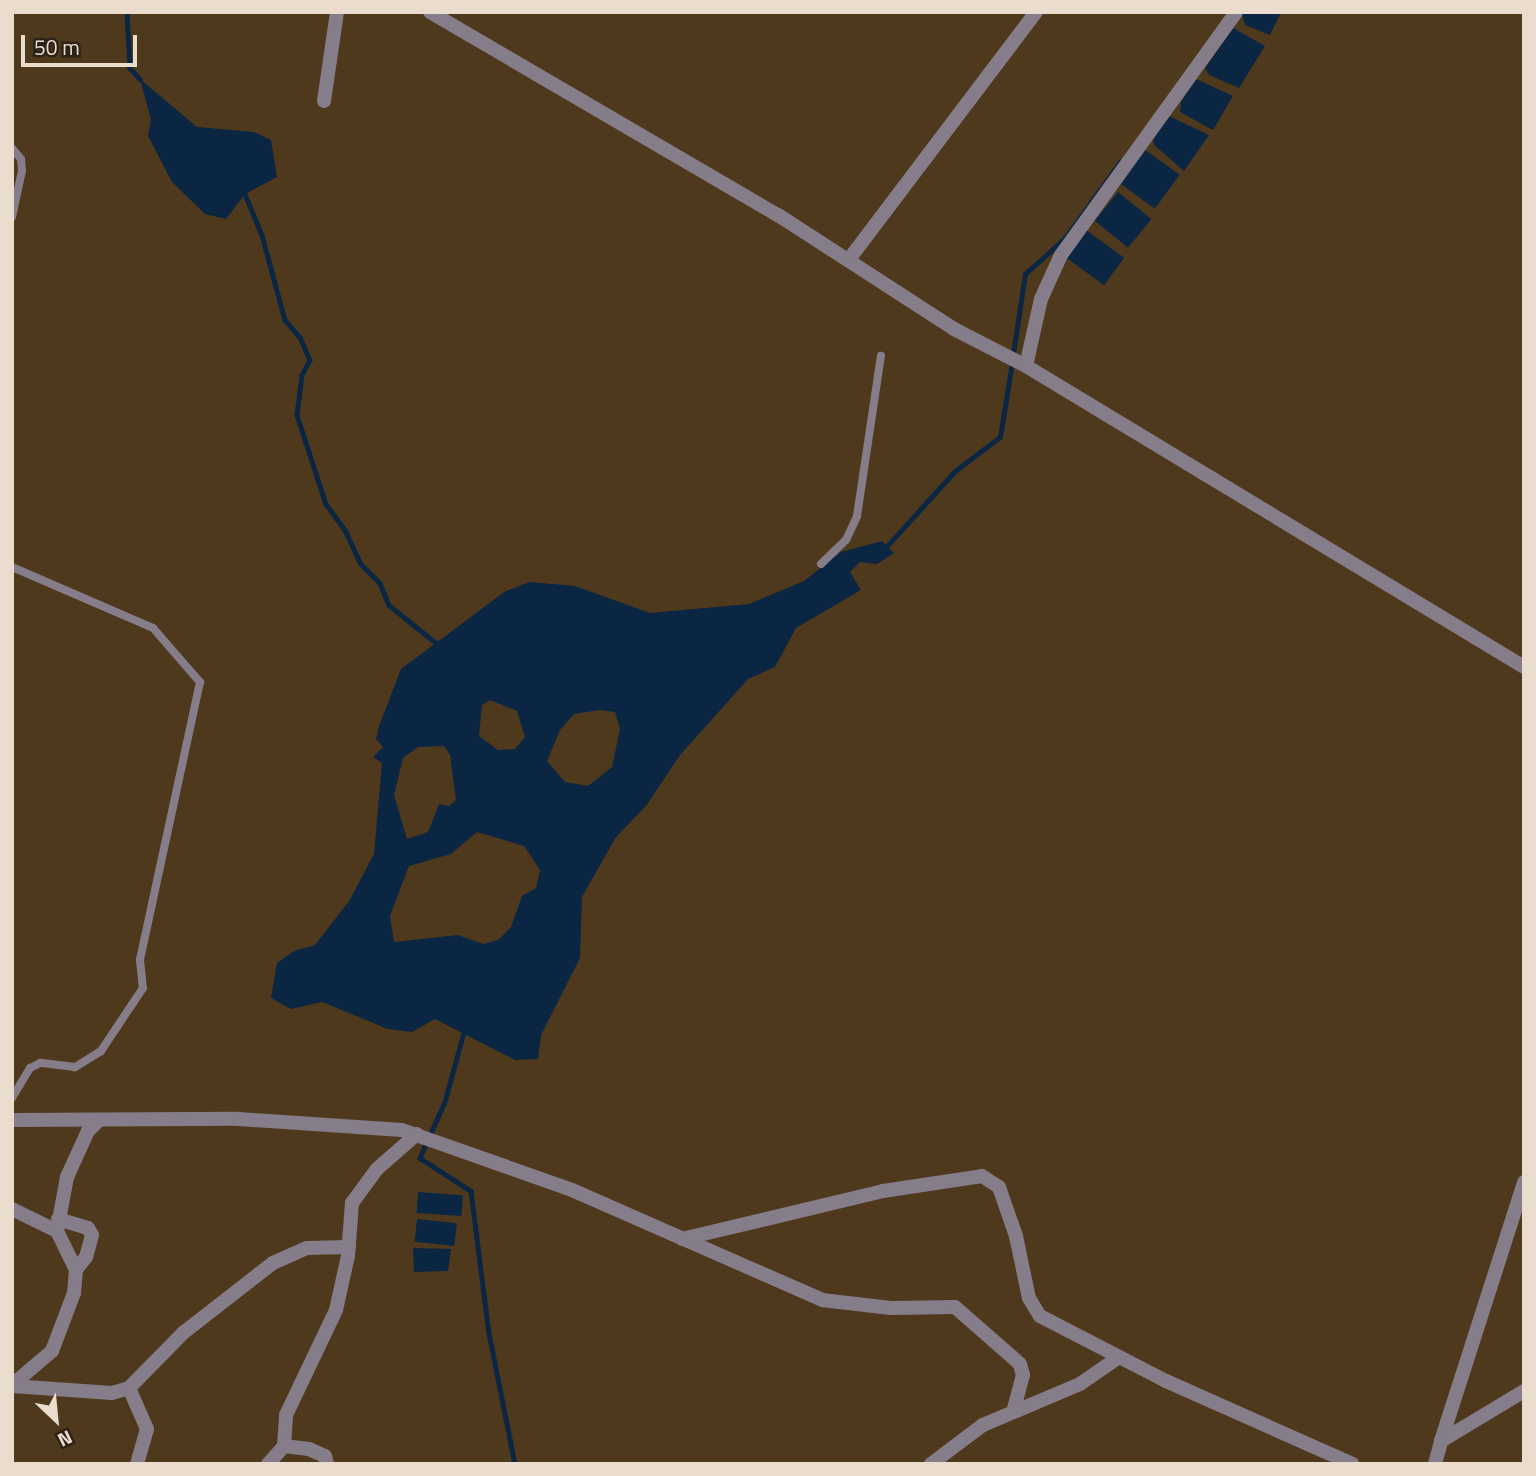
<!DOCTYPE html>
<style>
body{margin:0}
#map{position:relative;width:1536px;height:1476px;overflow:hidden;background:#4f391d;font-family:"Titillium Web",sans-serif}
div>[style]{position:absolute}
.water>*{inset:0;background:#0b2643;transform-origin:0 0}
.stream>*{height:4.5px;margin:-2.25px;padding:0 2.25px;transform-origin:2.25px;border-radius:2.25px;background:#0b2643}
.lane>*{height:8px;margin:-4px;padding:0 4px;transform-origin:4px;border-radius:4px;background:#867d8b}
.street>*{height:14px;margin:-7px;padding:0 7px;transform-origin:7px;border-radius:7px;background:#867d8b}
span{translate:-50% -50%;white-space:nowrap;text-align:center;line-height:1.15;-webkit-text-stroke:6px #2c2316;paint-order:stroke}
.frame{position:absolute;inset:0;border:14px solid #eaddcd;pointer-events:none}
.north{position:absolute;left:21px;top:1385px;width:70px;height:70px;-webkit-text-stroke:5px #2c2316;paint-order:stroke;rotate:154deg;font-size:19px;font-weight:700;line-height:28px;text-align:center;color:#eaddcd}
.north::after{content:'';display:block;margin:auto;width:24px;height:32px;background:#eaddcd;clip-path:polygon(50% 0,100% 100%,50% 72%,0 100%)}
.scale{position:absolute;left:21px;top:35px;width:116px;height:32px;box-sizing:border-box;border:4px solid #eaddcd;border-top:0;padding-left:9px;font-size:21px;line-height:24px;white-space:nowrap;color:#eaddcd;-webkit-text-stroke:5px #2c2316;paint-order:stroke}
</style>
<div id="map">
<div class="water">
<div style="clip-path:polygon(1241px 12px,1281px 12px,1270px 35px,1245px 25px)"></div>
<div style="clip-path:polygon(1233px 28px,1265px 46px,1239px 88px,1209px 75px,1205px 68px)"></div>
<div style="clip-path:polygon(140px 79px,197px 127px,254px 132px,271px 140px,277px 177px,245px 194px,226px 219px,205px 214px,172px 182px,148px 136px,151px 120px)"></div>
<div style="clip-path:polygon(1196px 79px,1233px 96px,1213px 130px,1180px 112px,1181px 102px)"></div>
<div style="clip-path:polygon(1169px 116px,1209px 135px,1184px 171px,1154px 145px,1153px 136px)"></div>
<div style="left:1144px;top:149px;width:44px;height:42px;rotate:36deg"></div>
<div style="left:1118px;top:192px;width:43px;height:37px;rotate:39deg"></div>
<div style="left:1086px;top:230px;width:47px;height:34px;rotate:36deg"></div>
<div style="clip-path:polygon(evenodd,882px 541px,894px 553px,877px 564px,860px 562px,850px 572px,861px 590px,796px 628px,775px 667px,748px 679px,680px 755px,646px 806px,616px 837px,582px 897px,580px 958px,541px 1035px,538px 1059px,515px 1060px,435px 1019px,412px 1032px,388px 1029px,322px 1002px,291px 1009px,271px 998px,277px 963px,294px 951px,315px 945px,349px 901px,374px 854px,382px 763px,373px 757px,383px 747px,376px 739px,379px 726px,401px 669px,436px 643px,504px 592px,529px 582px,575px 586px,650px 613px,749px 604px,804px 581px,841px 552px,882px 541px,490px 700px,517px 711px,525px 737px,515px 749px,498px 750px,479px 736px,482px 705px,490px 700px,882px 541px,600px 710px,615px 712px,620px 729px,612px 767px,588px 786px,565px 782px,547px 761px,560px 730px,574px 714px,600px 710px,882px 541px,444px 746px,450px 755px,456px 800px,449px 806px,439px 804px,428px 832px,407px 839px,394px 795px,403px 758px,418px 747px,444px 746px,882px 541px,477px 832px,524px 846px,540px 870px,536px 888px,522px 896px,511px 927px,498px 940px,483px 944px,458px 935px,394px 942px,390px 916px,409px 866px,451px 854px,477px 832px)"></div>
<div style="left:418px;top:1192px;width:45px;height:21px;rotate:4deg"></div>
<div style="left:417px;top:1219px;width:40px;height:23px;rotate:6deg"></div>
<div style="clip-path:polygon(413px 1248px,451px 1249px,448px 1271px,414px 1272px)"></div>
</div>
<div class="stream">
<div style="left:127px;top:12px;width:56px;rotate:86.9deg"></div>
<div style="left:130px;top:68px;width:15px;rotate:48deg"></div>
<div style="left:245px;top:194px;width:44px;rotate:67.5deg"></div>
<div style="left:262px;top:235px;width:88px;rotate:74.9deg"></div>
<div style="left:285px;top:320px;width:23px;rotate:49deg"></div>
<div style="left:300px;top:337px;width:25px;rotate:67deg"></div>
<div style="left:310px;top:360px;width:17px;rotate:118deg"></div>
<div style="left:302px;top:375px;width:40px;rotate:97.1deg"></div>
<div style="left:297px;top:415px;width:94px;rotate:72deg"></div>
<div style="left:326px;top:504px;width:34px;rotate:54deg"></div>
<div style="left:346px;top:532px;width:35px;rotate:65deg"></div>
<div style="left:361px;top:564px;width:27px;rotate:45deg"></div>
<div style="left:380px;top:583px;width:24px;rotate:68deg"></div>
<div style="left:389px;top:605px;width:60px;rotate:39deg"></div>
<div style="left:1013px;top:354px;width:81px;rotate:-81.5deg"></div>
<div style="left:1025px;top:274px;width:54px;rotate:-42deg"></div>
<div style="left:1065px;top:238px;width:94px;rotate:-54.1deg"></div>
<div style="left:887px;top:546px;width:101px;rotate:-47.8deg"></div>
<div style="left:955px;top:471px;width:56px;rotate:-37.1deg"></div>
<div style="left:1000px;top:437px;width:75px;rotate:-80.8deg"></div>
<div style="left:464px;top:1033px;width:72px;rotate:105.4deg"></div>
<div style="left:445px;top:1102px;width:61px;rotate:114.1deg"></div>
<div style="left:420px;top:1158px;width:61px;rotate:32.9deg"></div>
<div style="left:471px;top:1191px;width:143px;rotate:82.8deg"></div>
<div style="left:489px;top:1333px;width:134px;rotate:78.8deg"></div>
</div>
<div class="lane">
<div style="left:12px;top:148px;width:14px;rotate:51deg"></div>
<div style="left:21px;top:159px;width:12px;rotate:85deg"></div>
<div style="left:22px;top:171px;width:47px;rotate:102.3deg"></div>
<div style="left:821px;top:564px;width:35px;rotate:-44deg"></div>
<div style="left:846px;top:540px;width:26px;rotate:-65deg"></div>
<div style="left:857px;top:516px;width:162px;rotate:-81.5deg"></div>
<div style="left:12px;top:567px;width:154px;rotate:23.4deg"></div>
<div style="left:153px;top:628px;width:72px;rotate:49deg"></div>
<div style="left:200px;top:682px;width:284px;rotate:102.2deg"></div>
<div style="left:140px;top:960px;width:28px;rotate:84deg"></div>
<div style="left:143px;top:988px;width:76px;rotate:123.7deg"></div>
<div style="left:101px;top:1051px;width:31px;rotate:148deg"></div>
<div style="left:75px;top:1067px;width:35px;rotate:-173deg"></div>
<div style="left:40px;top:1063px;width:11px;rotate:153deg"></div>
<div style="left:30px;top:1068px;width:35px;rotate:121deg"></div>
</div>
<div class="street">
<div style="left:430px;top:12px;width:403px;rotate:30.3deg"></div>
<div style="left:778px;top:215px;width:210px;rotate:32.9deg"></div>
<div style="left:954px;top:329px;width:81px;rotate:27.2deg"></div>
<div style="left:1026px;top:366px;width:582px;rotate:31.15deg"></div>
<div style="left:324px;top:101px;width:90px;rotate:-81.7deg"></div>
<div style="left:850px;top:258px;width:308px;rotate:-52.9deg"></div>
<div style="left:1026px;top:366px;width:69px;rotate:-77.4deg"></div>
<div style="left:1041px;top:299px;width:48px;rotate:-65.6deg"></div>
<div style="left:1061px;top:255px;width:299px;rotate:-54.2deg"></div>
<div style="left:12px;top:1120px;width:227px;rotate:-0.3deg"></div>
<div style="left:239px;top:1119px;width:163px;rotate:3.9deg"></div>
<div style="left:402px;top:1130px;width:180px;rotate:19.4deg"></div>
<div style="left:572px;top:1190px;width:273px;rotate:23.7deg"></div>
<div style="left:822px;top:1300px;width:69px;rotate:6.6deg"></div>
<div style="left:891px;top:1308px;width:64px;rotate:-0.9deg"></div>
<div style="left:955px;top:1307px;width:86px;rotate:41.2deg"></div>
<div style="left:1020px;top:1364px;width:11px;rotate:75deg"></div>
<div style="left:1023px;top:1375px;width:34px;rotate:105deg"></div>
<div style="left:12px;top:1209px;width:50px;rotate:26.1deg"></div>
<div style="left:57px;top:1231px;width:43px;rotate:64deg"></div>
<div style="left:76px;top:1270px;width:23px;rotate:95deg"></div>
<div style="left:74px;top:1293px;width:62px;rotate:110.8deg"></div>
<div style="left:52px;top:1351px;width:52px;rotate:139.6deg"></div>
<div style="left:58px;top:1219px;width:31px;rotate:17deg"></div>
<div style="left:88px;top:1228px;width:8px;rotate:60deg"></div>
<div style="left:92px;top:1235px;width:23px;rotate:105deg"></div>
<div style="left:86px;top:1257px;width:16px;rotate:128deg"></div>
<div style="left:57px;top:1231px;width:55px;rotate:-79.5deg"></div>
<div style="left:67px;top:1177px;width:51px;rotate:-65.5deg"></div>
<div style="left:88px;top:1131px;width:16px;rotate:-45deg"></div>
<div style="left:682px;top:1239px;width:207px;rotate:-13.4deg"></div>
<div style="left:883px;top:1191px;width:100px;rotate:-8.6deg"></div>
<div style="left:982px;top:1176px;width:20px;rotate:33deg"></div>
<div style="left:999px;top:1187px;width:52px;rotate:70.9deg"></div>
<div style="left:1016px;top:1236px;width:63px;rotate:78.2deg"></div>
<div style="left:1029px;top:1298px;width:21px;rotate:59deg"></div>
<div style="left:1040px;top:1316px;width:142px;rotate:27.3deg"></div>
<div style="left:1166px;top:1381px;width:204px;rotate:24deg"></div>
<div style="left:12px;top:1386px;width:100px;rotate:4deg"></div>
<div style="left:112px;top:1393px;width:18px;rotate:-16deg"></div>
<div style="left:129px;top:1388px;width:77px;rotate:-45.5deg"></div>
<div style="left:183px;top:1333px;width:114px;rotate:-37.9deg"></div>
<div style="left:273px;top:1263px;width:37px;rotate:-24deg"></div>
<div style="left:307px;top:1248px;width:42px;rotate:-1.4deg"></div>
<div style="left:129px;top:1388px;width:45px;rotate:66.3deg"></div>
<div style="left:147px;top:1429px;width:36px;rotate:106deg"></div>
<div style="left:1441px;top:1441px;width:272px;rotate:-72.2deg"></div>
<div style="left:284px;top:1446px;width:31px;rotate:-86deg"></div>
<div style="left:286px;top:1415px;width:116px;rotate:-64.5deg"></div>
<div style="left:336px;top:1310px;width:55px;rotate:-77.5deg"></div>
<div style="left:348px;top:1256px;width:53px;rotate:-85.7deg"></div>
<div style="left:352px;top:1203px;width:42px;rotate:-53.7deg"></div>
<div style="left:377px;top:1169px;width:53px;rotate:-41.2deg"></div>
<div style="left:268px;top:1464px;width:24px;rotate:-48deg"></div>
<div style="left:284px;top:1446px;width:25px;rotate:7deg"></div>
<div style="left:309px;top:1449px;width:17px;rotate:24deg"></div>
<div style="left:325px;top:1456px;width:8px;rotate:76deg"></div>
<div style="left:931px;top:1464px;width:65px;rotate:-36.9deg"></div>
<div style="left:983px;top:1425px;width:105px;rotate:-22.9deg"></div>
<div style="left:1080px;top:1384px;width:47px;rotate:-34.7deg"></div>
<div style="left:1435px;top:1464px;width:24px;rotate:-75deg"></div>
<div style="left:1441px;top:1441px;width:97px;rotate:-31.1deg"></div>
</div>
<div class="frame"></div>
<div class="north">N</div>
<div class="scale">50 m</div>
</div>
